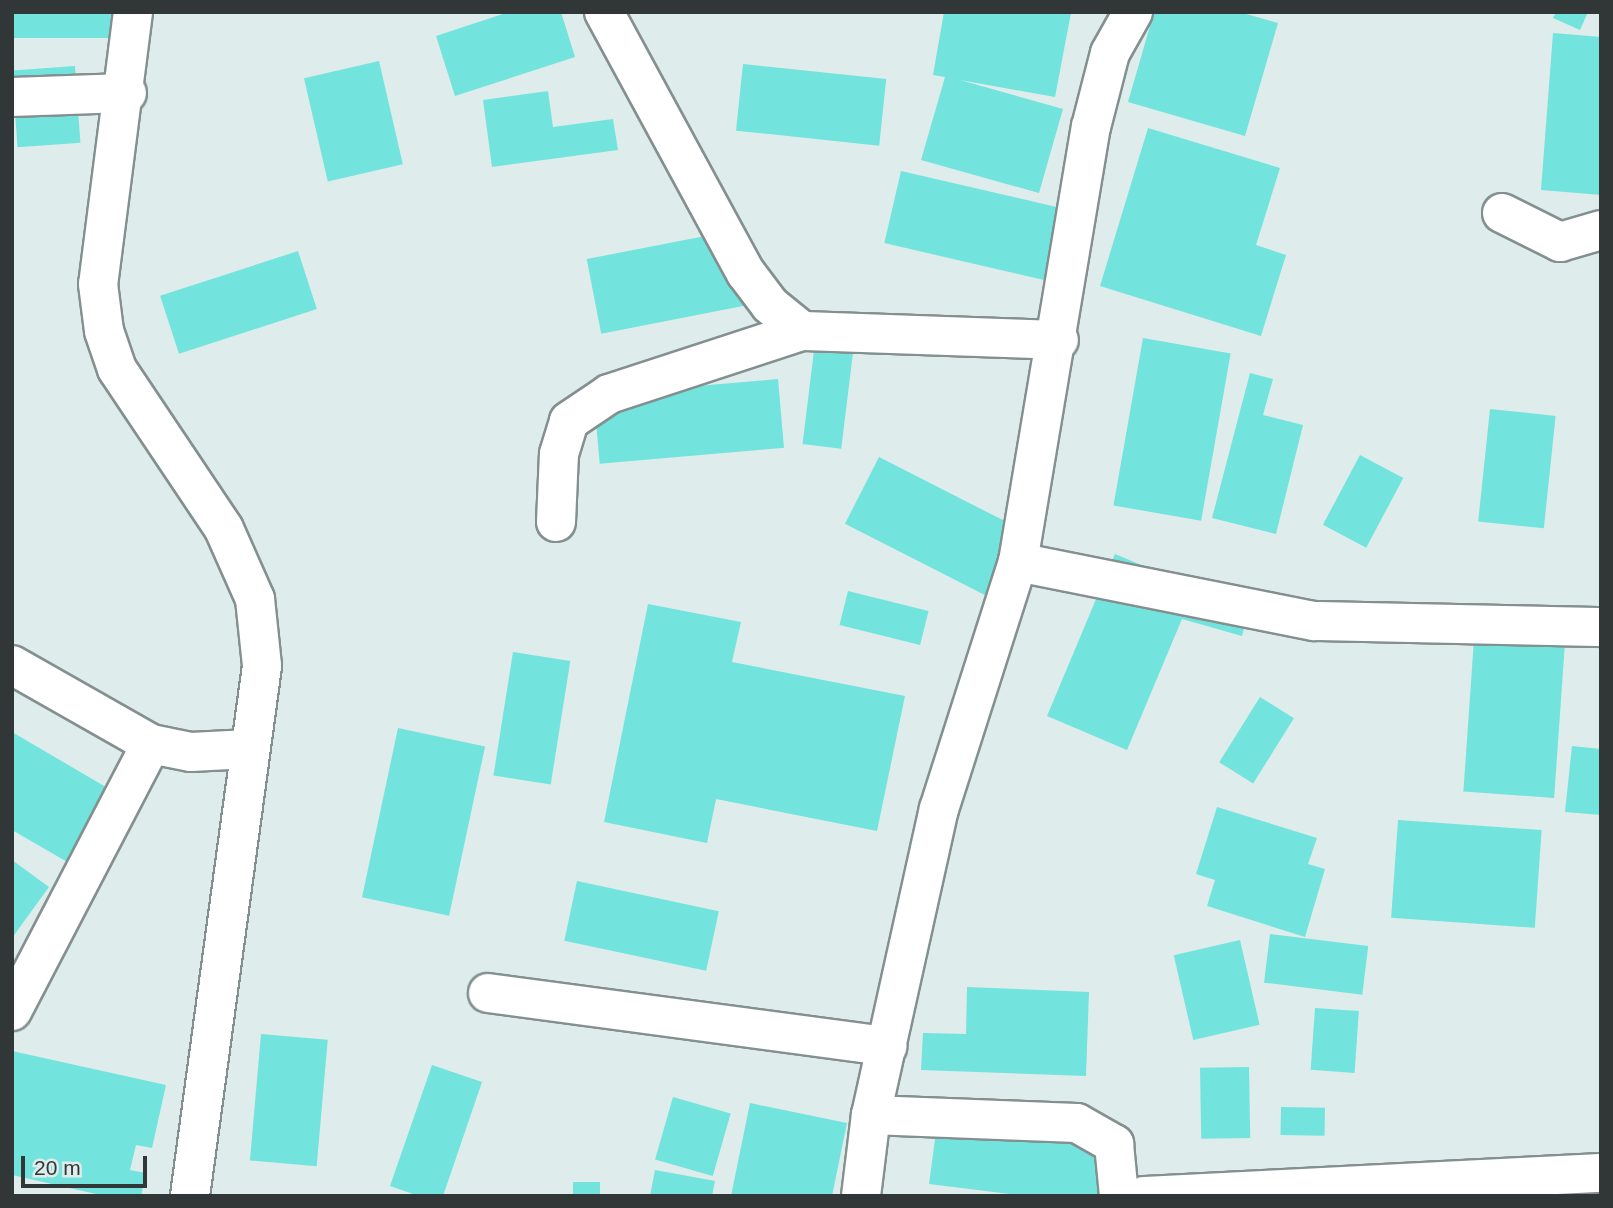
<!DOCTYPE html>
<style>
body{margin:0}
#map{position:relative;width:1613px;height:1208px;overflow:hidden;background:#deeceb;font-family:Helvetica,sans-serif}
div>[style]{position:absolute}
.building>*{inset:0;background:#72e4dd;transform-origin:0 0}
.roads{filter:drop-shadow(2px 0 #83908f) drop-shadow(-2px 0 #83908f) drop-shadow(0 2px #83908f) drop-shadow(0 -2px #83908f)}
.minor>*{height:38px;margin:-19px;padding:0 19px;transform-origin:19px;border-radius:19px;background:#fff}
span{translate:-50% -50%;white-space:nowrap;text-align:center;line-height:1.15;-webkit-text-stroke:6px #deeceb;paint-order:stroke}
.frame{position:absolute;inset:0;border:14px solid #313636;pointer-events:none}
.scale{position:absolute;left:21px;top:1156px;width:126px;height:32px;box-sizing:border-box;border:4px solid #313636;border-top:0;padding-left:9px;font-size:21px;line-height:24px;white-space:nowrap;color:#313636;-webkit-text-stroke:5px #deeceb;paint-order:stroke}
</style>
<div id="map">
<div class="building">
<div style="left:12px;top:12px;width:99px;height:26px"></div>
<div style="clip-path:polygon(509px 12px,561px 12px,575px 57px,455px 96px,436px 36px)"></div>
<div style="clip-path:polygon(944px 12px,1071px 13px,1055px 97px,960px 80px,1063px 109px,1039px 193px,921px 160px,945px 77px,933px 75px)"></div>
<div style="clip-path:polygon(1154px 12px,1239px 12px,1278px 23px,1245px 136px,1128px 102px)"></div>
<div style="clip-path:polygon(1556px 12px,1588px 12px,1580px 30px,1553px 18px)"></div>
<div style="clip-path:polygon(1553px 33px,1601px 37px,1601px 195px,1541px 190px)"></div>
<div style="left:379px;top:61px;width:106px;height:77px;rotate:77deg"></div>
<div style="left:743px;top:64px;width:144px;height:67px;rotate:6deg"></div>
<div style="left:75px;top:66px;width:77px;height:63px;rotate:86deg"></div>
<div style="clip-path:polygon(548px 91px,553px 127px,613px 119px,618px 150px,492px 167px,483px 100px)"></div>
<div style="clip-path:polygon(1148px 128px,1280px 168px,1256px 245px,1286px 255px,1261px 336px,1100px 286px)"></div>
<div style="left:901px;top:171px;width:164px;height:74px;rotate:13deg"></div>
<div style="left:731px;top:231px;width:76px;height:147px;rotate:79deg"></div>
<div style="left:298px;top:251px;width:61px;height:145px;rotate:72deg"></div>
<div style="left:818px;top:318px;width:39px;height:127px;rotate:7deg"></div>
<div style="left:1143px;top:338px;width:89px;height:170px;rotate:10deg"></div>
<div style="clip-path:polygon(1250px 373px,1273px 379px,1263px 415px,1303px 425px,1276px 534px,1212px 518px)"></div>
<div style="left:778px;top:379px;width:69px;height:185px;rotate:85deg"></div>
<div style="left:1490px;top:409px;width:66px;height:113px;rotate:6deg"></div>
<div style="left:1360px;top:455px;width:49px;height:79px;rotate:28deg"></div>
<div style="left:879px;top:457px;width:168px;height:75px;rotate:27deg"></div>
<div style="clip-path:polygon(1115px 554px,1249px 610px,1242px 636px,1182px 619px,1127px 750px,1047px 716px)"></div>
<div style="left:848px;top:591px;width:83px;height:35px;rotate:14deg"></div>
<div style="clip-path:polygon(648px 604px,741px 622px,732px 662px,905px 696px,877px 831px,716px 799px,707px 843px,604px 822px)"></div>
<div style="left:1475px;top:625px;width:91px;height:167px;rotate:4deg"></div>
<div style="left:513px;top:652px;width:58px;height:125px;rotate:9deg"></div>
<div style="left:1260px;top:697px;width:40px;height:77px;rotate:32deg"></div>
<div style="left:398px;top:728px;width:89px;height:173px;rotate:12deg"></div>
<div style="clip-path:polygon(12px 732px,111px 790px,69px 863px,12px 830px)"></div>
<div style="clip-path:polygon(1572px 746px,1601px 749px,1601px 815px,1565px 812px)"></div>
<div style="clip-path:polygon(1217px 807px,1317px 838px,1308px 864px,1325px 869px,1305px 937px,1207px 906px,1215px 880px,1196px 874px)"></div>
<div style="left:1398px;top:820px;width:144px;height:98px;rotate:4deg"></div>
<div style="clip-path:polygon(12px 860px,49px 887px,12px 938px)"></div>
<div style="left:577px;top:881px;width:145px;height:61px;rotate:12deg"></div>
<div style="left:1270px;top:934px;width:99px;height:49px;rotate:7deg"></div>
<div style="left:1240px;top:940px;width:87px;height:68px;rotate:77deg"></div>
<div style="clip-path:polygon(967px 987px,1089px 992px,1086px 1076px,921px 1070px,923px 1033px,966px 1034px)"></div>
<div style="left:1315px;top:1008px;width:44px;height:62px;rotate:4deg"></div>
<div style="left:261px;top:1034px;width:67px;height:127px;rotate:5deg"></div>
<div style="clip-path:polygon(12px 1051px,166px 1085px,152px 1148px,136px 1145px,130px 1170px,146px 1173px,141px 1196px,105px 1196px,12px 1175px)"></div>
<div style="clip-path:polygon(432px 1065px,482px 1082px,443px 1196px,419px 1196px,390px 1186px)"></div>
<div style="left:1249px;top:1067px;width:71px;height:49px;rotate:89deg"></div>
<div style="left:673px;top:1097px;width:60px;height:65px;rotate:16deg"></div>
<div style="clip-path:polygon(940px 1102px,1110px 1122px,1101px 1196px,1026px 1196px,929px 1184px)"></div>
<div style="clip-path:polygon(750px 1103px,847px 1123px,832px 1196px,731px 1196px)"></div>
<div style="left:1281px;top:1107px;width:44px;height:28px;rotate:1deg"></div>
<div style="clip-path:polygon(655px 1170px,715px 1181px,712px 1196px,650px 1196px)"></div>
<div style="left:600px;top:1182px;width:14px;height:27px;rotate:90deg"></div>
</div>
<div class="roads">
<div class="minor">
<div style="left:133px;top:12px;width:274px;rotate:97.3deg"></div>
<div style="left:98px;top:284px;width:47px;rotate:82.7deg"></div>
<div style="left:104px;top:331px;width:40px;rotate:71.1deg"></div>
<div style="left:117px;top:369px;width:192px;rotate:56.2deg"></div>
<div style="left:224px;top:529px;width:77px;rotate:66.1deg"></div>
<div style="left:255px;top:599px;width:67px;rotate:84deg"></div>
<div style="left:262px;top:666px;width:535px;rotate:97.74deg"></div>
<div style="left:604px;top:12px;width:297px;rotate:61.5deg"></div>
<div style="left:746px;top:273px;width:40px;rotate:53deg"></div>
<div style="left:770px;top:305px;width:41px;rotate:39.1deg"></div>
<div style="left:12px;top:97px;width:115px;rotate:-2deg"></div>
<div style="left:1502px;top:213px;width:65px;rotate:26.6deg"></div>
<div style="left:1560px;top:242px;width:43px;rotate:-16.3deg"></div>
<div style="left:556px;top:522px;width:68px;rotate:-87.5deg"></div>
<div style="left:559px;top:454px;width:34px;rotate:-73deg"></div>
<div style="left:569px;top:421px;width:48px;rotate:-34deg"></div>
<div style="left:609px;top:394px;width:203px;rotate:-18.1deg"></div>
<div style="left:802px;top:331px;width:257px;rotate:2deg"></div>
<div style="left:1018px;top:562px;width:302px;rotate:11.3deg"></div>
<div style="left:1314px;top:621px;width:287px;rotate:1.2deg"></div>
<div style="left:12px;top:665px;width:160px;rotate:29.6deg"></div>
<div style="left:151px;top:744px;width:41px;rotate:11.3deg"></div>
<div style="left:191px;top:752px;width:58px;rotate:-3deg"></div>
<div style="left:488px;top:993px;width:403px;rotate:7.6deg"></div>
<div style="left:12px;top:1011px;width:301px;rotate:-62.5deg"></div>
<div style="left:871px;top:1115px;width:206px;rotate:2.2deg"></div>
<div style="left:1077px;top:1123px;width:43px;rotate:29.6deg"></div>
<div style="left:1114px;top:1144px;width:52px;rotate:84.5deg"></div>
<div style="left:861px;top:1196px;width:82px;rotate:-83deg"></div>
<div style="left:871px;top:1115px;width:313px;rotate:-77.5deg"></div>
<div style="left:939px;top:809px;width:259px;rotate:-72.3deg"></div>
<div style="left:1018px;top:562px;width:441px;rotate:-80.5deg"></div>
<div style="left:1091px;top:127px;width:76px;rotate:-75.6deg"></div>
<div style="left:1110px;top:53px;width:47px;rotate:-60.7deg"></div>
<div style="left:1144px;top:1196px;width:458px;rotate:-2.9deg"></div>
</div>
</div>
<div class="frame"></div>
<div class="scale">20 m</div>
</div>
